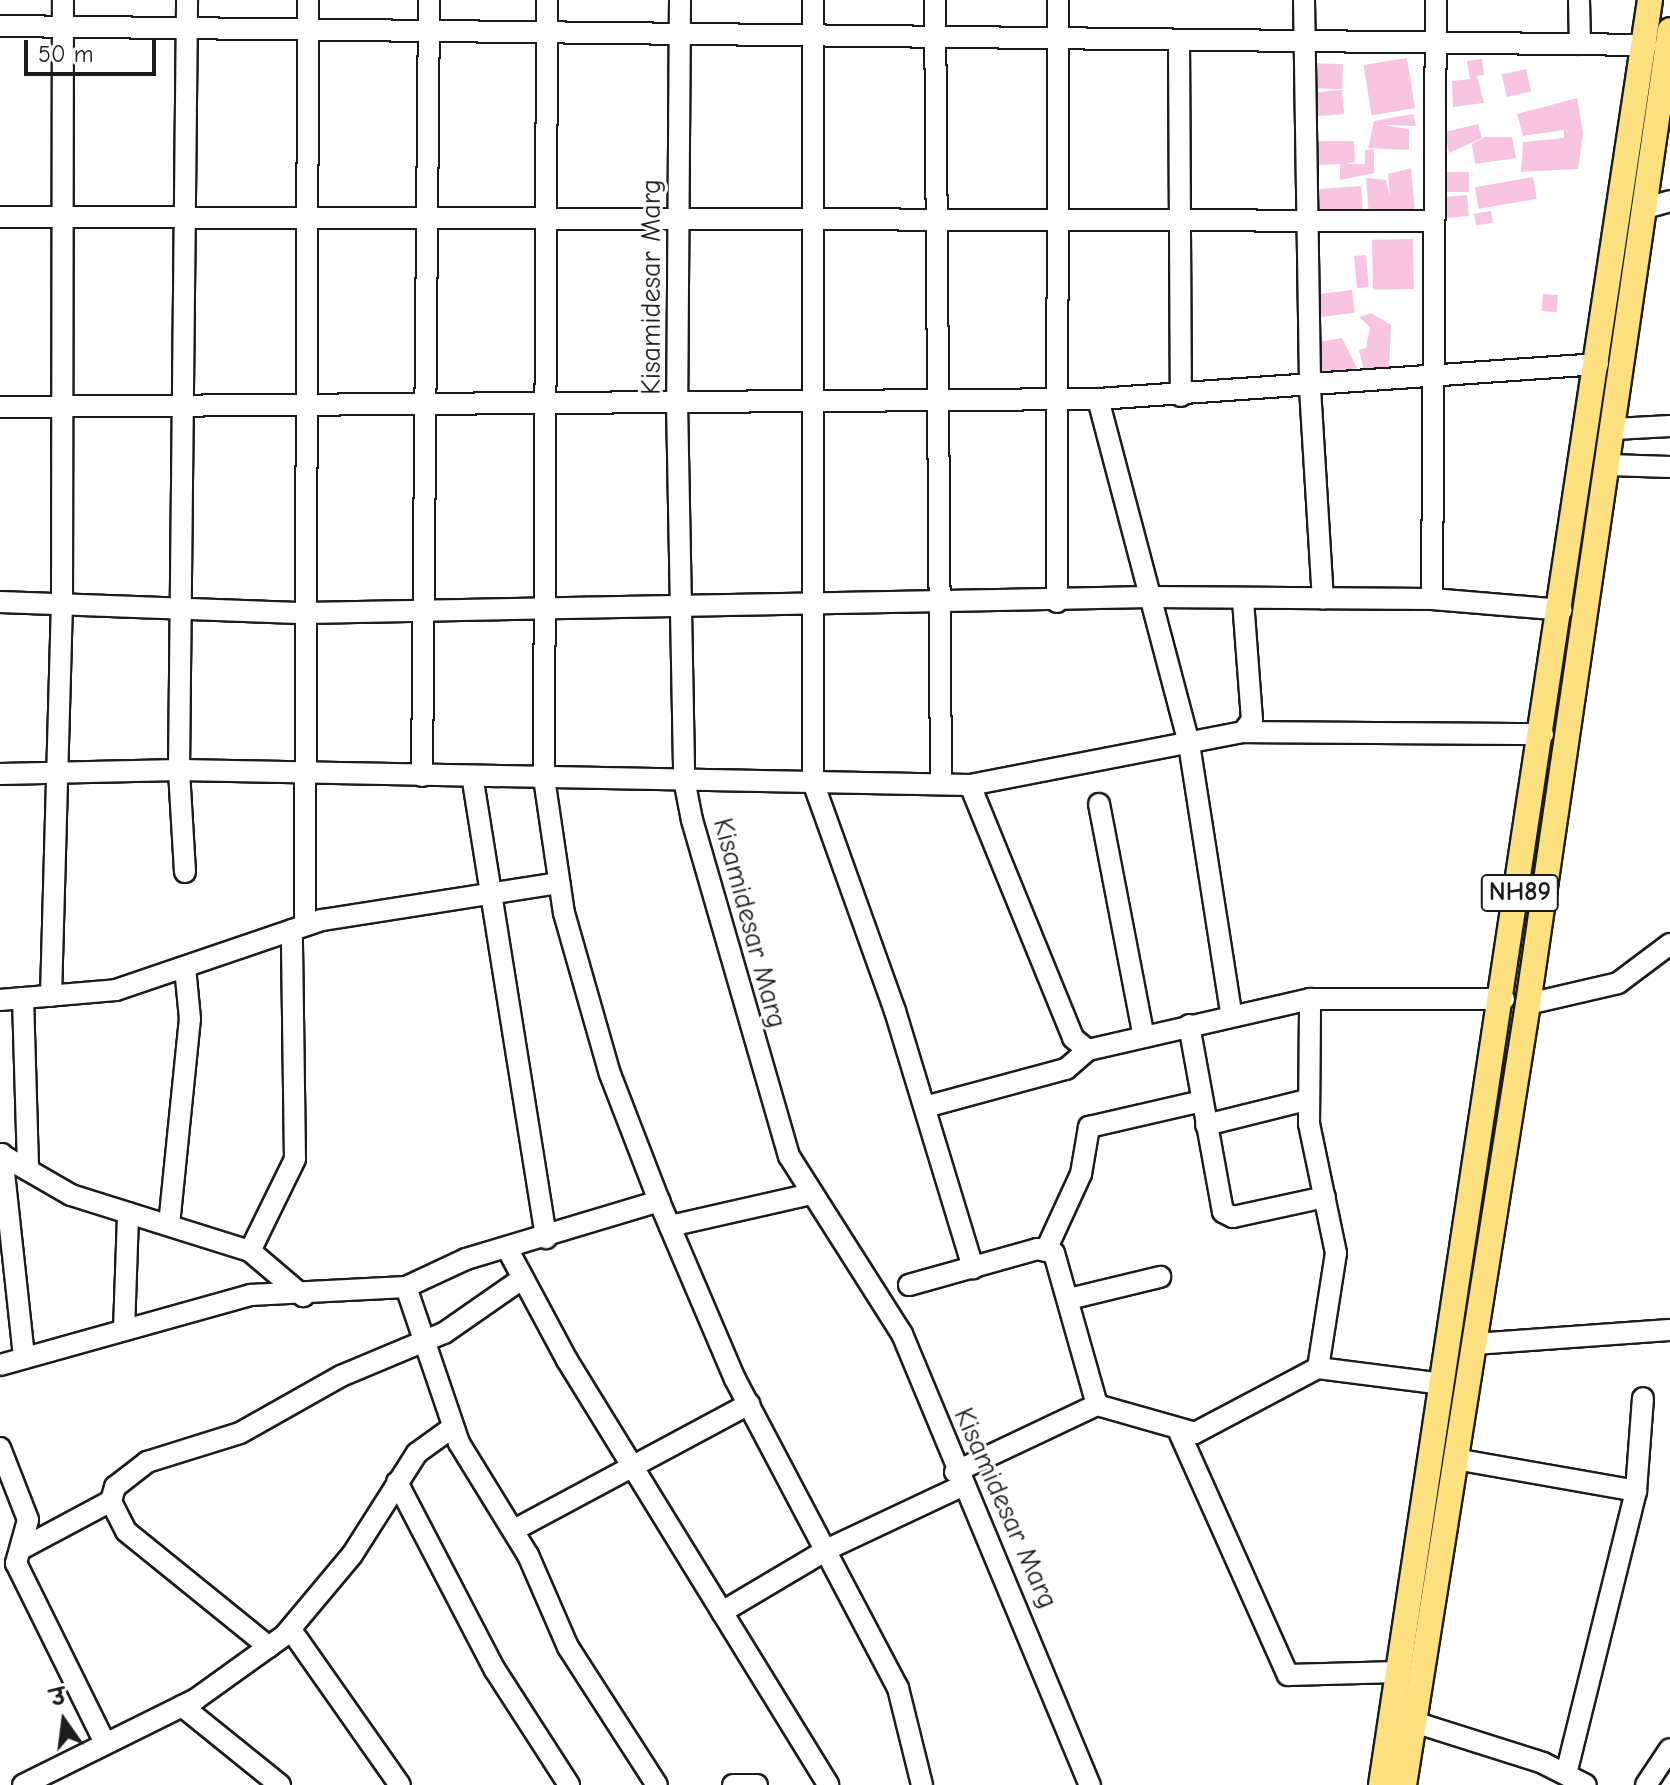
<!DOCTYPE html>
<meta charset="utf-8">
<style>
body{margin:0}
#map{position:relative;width:1670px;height:1785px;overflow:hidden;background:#fff;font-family:"Comic Neue","Playpen Sans Deva",sans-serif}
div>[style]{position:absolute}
.building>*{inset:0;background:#f7c4e2;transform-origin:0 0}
.roads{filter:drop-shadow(2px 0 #1c1c1c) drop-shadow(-2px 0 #1c1c1c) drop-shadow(0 2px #1c1c1c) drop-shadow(0 -2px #1c1c1c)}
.minor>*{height:20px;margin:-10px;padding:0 10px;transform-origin:10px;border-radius:10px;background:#fff}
.major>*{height:24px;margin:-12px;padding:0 12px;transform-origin:12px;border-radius:12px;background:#fde080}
span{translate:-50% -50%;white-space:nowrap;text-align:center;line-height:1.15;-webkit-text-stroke:6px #fff;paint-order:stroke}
.shield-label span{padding:2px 6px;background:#fff;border:2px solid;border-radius:6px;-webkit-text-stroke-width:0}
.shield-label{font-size:26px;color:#1c1c1c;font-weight:700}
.street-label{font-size:28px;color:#1c1c1c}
.north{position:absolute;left:24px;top:1681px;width:80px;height:80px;-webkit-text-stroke:6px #fff;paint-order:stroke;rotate:346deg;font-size:22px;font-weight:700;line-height:32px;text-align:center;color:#1c1c1c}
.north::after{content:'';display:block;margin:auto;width:28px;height:36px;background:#1c1c1c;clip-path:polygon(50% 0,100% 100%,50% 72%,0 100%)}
.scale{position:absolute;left:24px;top:40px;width:132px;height:36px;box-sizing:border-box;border:4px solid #1c1c1c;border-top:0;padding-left:10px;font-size:24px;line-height:28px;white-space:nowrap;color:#1c1c1c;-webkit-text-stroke:6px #fff;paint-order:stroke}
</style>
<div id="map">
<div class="building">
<div style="left:1407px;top:58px;width:51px;height:44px;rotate:81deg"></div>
<div style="clip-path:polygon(1482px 59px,1484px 75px,1477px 76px,1484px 103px,1453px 107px,1452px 81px,1470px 79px,1467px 61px)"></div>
<div style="left:1310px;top:63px;width:33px;height:25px;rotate:2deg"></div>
<div style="left:1526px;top:69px;width:23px;height:25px;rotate:77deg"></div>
<div style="left:1342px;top:90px;width:24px;height:34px;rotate:85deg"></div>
<div style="clip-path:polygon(1577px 98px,1583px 133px,1578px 169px,1521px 172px,1523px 142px,1564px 138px,1564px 130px,1523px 136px,1517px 114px)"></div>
<div style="clip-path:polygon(1413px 114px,1416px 126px,1383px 125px,1409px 129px,1409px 150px,1368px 148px,1374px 121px)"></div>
<div style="clip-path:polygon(1478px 124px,1482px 138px,1449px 153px,1445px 132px)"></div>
<div style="clip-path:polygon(1485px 137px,1512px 137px,1516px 158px,1475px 164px,1472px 144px)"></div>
<div style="clip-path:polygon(1316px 141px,1354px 141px,1355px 162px,1345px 164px,1365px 164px,1365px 150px,1374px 149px,1374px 173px,1340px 180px,1340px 164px,1317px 165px)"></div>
<div style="clip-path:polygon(1411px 168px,1415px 213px,1369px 216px,1366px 178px,1386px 180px,1390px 196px,1388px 174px)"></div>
<div style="left:1469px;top:172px;width:20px;height:32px;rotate:90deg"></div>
<div style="left:1533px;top:177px;width:22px;height:59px;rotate:80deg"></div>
<div style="left:1361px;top:186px;width:27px;height:52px;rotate:86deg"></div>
<div style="left:1467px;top:195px;width:21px;height:33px;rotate:85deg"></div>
<div style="left:1491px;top:211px;width:12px;height:17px;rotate:81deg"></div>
<div style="left:1413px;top:239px;width:50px;height:41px;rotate:89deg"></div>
<div style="left:1366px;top:255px;width:32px;height:12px;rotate:85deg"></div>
<div style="left:1352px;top:290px;width:23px;height:42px;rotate:83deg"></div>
<div style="left:1543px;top:294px;width:15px;height:17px;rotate:4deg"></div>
<div style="clip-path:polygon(1371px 313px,1391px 325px,1389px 370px,1365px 375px,1359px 350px,1366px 348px,1370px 327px,1359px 317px)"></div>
<div style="clip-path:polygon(1342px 338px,1357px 368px,1320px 375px,1314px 343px)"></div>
</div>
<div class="roads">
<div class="minor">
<div style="left:547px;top:0;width:778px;rotate:90.22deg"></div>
<div style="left:544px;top:778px;width:136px;rotate:81.6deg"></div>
<div style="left:564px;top:913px;width:167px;rotate:74.1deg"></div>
<div style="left:610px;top:1074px;width:136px;rotate:68.9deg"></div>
<div style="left:659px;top:1201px;width:194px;rotate:66.9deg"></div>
<div style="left:735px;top:1379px;width:349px;rotate:62.2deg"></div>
<div style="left:898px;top:1688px;width:100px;rotate:76.1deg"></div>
<div style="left:680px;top:0;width:402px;rotate:90.4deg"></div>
<div style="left:677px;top:402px;width:377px;rotate:88.9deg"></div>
<div style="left:684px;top:779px;width:42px;rotate:79deg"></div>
<div style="left:692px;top:820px;width:350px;rotate:73.9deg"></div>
<div style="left:789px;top:1156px;width:211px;rotate:57.6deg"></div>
<div style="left:902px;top:1334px;width:489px;rotate:67.4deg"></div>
<div style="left:813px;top:0;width:782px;rotate:90deg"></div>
<div style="left:813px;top:782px;width:243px;rotate:70.3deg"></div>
<div style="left:895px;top:1011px;width:269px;rotate:73.1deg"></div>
<div style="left:935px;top:0;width:784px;rotate:89.56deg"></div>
<div style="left:1304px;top:0;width:388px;rotate:89.1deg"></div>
<div style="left:1310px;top:388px;width:211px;rotate:86.5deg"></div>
<div style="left:1579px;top:0;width:44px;rotate:88.7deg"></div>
<div style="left:0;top:26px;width:1646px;rotate:0.66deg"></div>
<div style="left:1179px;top:40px;width:356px;rotate:89.7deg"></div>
<div style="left:1646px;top:208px;width:25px;rotate:-16deg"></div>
<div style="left:0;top:217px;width:1430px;rotate:0.16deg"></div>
<div style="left:1098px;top:399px;width:357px;rotate:75.2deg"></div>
<div style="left:1189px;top:744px;width:272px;rotate:81.1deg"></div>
<div style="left:0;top:407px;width:1098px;rotate:-0.42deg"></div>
<div style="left:1098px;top:399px;width:501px;rotate:-4deg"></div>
<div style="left:1615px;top:429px;width:55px;rotate:-3.1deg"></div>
<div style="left:1609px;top:465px;width:61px;rotate:1.9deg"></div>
<div style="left:1432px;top:599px;width:599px;rotate:-89.62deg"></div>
<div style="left:0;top:602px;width:305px;rotate:2.1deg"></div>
<div style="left:305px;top:613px;width:845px;rotate:-1.08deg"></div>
<div style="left:1150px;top:597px;width:282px;rotate:0.4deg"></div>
<div style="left:1432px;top:599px;width:130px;rotate:4.8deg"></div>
<div style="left:1057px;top:602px;width:602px;rotate:-89.9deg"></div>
<div style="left:1243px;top:732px;width:300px;rotate:0.4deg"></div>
<div style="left:0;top:774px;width:179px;rotate:-1.3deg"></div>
<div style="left:179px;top:770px;width:791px;rotate:1.09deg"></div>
<div style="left:970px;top:785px;width:278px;rotate:-11deg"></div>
<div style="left:1243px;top:732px;width:15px;rotate:-53deg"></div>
<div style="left:1252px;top:720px;width:121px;rotate:-94.3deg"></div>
<div style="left:422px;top:776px;width:776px;rotate:-89.48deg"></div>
<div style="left:473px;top:781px;width:463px;rotate:80.9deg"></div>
<div style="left:970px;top:785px;width:273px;rotate:67.8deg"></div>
<div style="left:1073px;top:1038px;width:19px;rotate:39deg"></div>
<div style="left:1088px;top:1050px;width:228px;rotate:-12.9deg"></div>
<div style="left:1310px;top:999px;width:194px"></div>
<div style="left:1099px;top:804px;width:237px;rotate:79.1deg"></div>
<div style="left:185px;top:872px;width:102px;rotate:-93.4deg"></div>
<div style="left:179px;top:770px;width:770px;rotate:-89.4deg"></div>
<div style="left:305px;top:925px;width:925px;rotate:-89.81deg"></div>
<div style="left:51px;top:996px;width:390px;rotate:-88.4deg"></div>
<div style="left:62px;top:606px;width:606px;rotate:-89.91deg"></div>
<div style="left:23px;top:998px;width:172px;rotate:88.3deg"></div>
<div style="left:0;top:1000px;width:116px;rotate:-4.9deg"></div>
<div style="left:116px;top:990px;width:218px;rotate:-18.8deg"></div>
<div style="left:322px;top:920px;width:240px;rotate:-8.9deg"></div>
<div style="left:1528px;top:1004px;width:92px;rotate:-13.1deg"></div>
<div style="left:1618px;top:983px;width:65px;rotate:-36.9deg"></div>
<div style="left:1189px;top:1025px;width:190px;rotate:79.7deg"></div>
<div style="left:1223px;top:1212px;width:11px;rotate:27deg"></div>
<div style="left:1233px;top:1217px;width:94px;rotate:-12.3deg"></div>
<div style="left:925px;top:1107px;width:146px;rotate:-15.1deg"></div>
<div style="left:1066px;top:1069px;width:29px;rotate:-41deg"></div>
<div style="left:1206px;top:1125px;width:103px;rotate:-14deg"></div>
<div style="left:0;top:1154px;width:82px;rotate:30deg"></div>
<div style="left:71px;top:1195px;width:188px;rotate:17.4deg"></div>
<div style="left:250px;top:1251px;width:70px;rotate:40.3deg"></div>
<div style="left:2px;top:1154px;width:205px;rotate:83.8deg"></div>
<div style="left:169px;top:1225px;width:207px;rotate:-84.2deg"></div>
<div style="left:190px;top:1019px;width:52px;rotate:-95.5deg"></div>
<div style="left:670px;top:1226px;width:145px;rotate:-12.8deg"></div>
<div style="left:508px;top:1250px;width:125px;rotate:61.8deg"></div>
<div style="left:567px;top:1360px;width:499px;rotate:58.4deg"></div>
<div style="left:1046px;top:1250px;width:84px;rotate:-65.3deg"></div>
<div style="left:1081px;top:1174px;width:48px;rotate:-80.3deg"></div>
<div style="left:1089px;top:1127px;width:116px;rotate:-13deg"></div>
<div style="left:250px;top:1251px;width:102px;rotate:-63.9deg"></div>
<div style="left:295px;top:1159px;width:229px;rotate:-90.8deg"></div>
<div style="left:909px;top:1285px;width:133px;rotate:-15.7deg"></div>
<div style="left:1037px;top:1249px;width:17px;rotate:13deg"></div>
<div style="left:1054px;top:1253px;width:158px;rotate:74.2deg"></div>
<div style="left:406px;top:1287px;width:165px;rotate:71.2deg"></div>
<div style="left:459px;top:1443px;width:132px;rotate:58.4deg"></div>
<div style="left:528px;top:1555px;width:100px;rotate:66.5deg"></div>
<div style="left:568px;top:1647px;width:164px;rotate:57.2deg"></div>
<div style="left:1069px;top:1299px;width:94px;rotate:-13.6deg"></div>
<div style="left:124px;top:1330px;width:117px;rotate:-88deg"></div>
<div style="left:1474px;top:1344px;width:196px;rotate:-4.1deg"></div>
<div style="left:0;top:1365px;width:260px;rotate:-15.6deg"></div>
<div style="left:250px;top:1295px;width:156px;rotate:-2.9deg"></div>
<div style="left:406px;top:1287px;width:66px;rotate:-25deg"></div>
<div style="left:466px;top:1259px;width:202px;rotate:-16.7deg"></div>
<div style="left:1318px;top:1368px;width:126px;rotate:7.3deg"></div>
<div style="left:1180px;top:1434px;width:264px;rotate:65.9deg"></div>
<div style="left:1288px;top:1675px;width:110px;rotate:-1.6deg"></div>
<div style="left:0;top:1448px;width:77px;rotate:68.7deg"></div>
<div style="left:28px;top:1520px;width:45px;rotate:105.6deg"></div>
<div style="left:16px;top:1563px;width:201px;rotate:63.7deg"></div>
<div style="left:1455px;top:1459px;width:184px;rotate:10deg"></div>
<div style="left:955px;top:1472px;width:157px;rotate:-25.3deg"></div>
<div style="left:1097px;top:1405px;width:102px;rotate:15.9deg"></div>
<div style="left:1195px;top:1433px;width:139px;rotate:-27.9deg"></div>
<div style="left:1318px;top:1368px;width:116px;rotate:-81.1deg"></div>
<div style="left:1336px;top:1253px;width:132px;rotate:-101.8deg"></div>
<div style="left:1309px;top:1124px;width:125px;rotate:-89.5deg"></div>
<div style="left:397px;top:1482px;width:212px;rotate:62.5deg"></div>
<div style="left:495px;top:1670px;width:137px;rotate:57.2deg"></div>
<div style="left:514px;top:1530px;width:267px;rotate:-28.2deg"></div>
<div style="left:23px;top:1548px;width:100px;rotate:-28.1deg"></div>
<div style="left:722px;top:1612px;width:123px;rotate:-30.7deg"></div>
<div style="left:828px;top:1549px;width:148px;rotate:-25.2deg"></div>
<div style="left:291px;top:1630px;width:189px;rotate:54.9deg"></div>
<div style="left:269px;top:1647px;width:184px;rotate:-141deg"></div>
<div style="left:126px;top:1531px;width:34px;rotate:-117deg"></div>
<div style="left:111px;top:1501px;width:15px;rotate:-74deg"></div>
<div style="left:115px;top:1487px;width:41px;rotate:-38deg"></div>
<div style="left:147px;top:1462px;width:97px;rotate:-17.3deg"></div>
<div style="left:240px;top:1433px;width:116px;rotate:-29.4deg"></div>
<div style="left:341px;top:1376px;width:112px;rotate:-22.7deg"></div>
<div style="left:444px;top:1333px;width:96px;rotate:-34.8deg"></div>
<div style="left:182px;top:1706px;width:126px;rotate:38.9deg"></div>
<div style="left:1414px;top:1722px;width:135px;rotate:17.6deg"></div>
<div style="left:1543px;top:1763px;width:48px;rotate:27.1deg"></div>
<div style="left:1566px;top:1774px;width:292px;rotate:-76.1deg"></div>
<div style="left:1636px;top:1491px;width:93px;rotate:-85.7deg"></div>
<div style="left:23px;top:1785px;width:193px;rotate:-26.4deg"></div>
<div style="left:196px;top:1699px;width:110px;rotate:-35.7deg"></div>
<div style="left:285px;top:1635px;width:104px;rotate:-50.1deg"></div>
<div style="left:352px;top:1555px;width:121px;rotate:-57.5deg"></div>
<div style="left:417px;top:1453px;width:44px;rotate:-35.8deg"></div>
<div style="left:733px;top:1785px;width:24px"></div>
<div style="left:1646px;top:1785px;width:43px;rotate:-56.3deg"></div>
</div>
<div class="major">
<div style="left:1381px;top:1785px;width:1805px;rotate:-81.43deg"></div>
<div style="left:1404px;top:1785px;width:791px;rotate:-80.98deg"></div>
<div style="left:1528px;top:1004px;width:984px;rotate:-81.71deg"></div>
</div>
</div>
<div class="shield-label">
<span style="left:1520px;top:893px">NH89</span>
</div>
<div class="street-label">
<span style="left:651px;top:287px;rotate:-90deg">Kisamidesar Marg</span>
<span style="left:750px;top:923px;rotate:75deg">Kisamidesar Marg</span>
<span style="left:1006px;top:1508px;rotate:66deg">Kisamidesar Marg</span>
</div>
<div class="north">उ</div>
<div class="scale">50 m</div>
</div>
